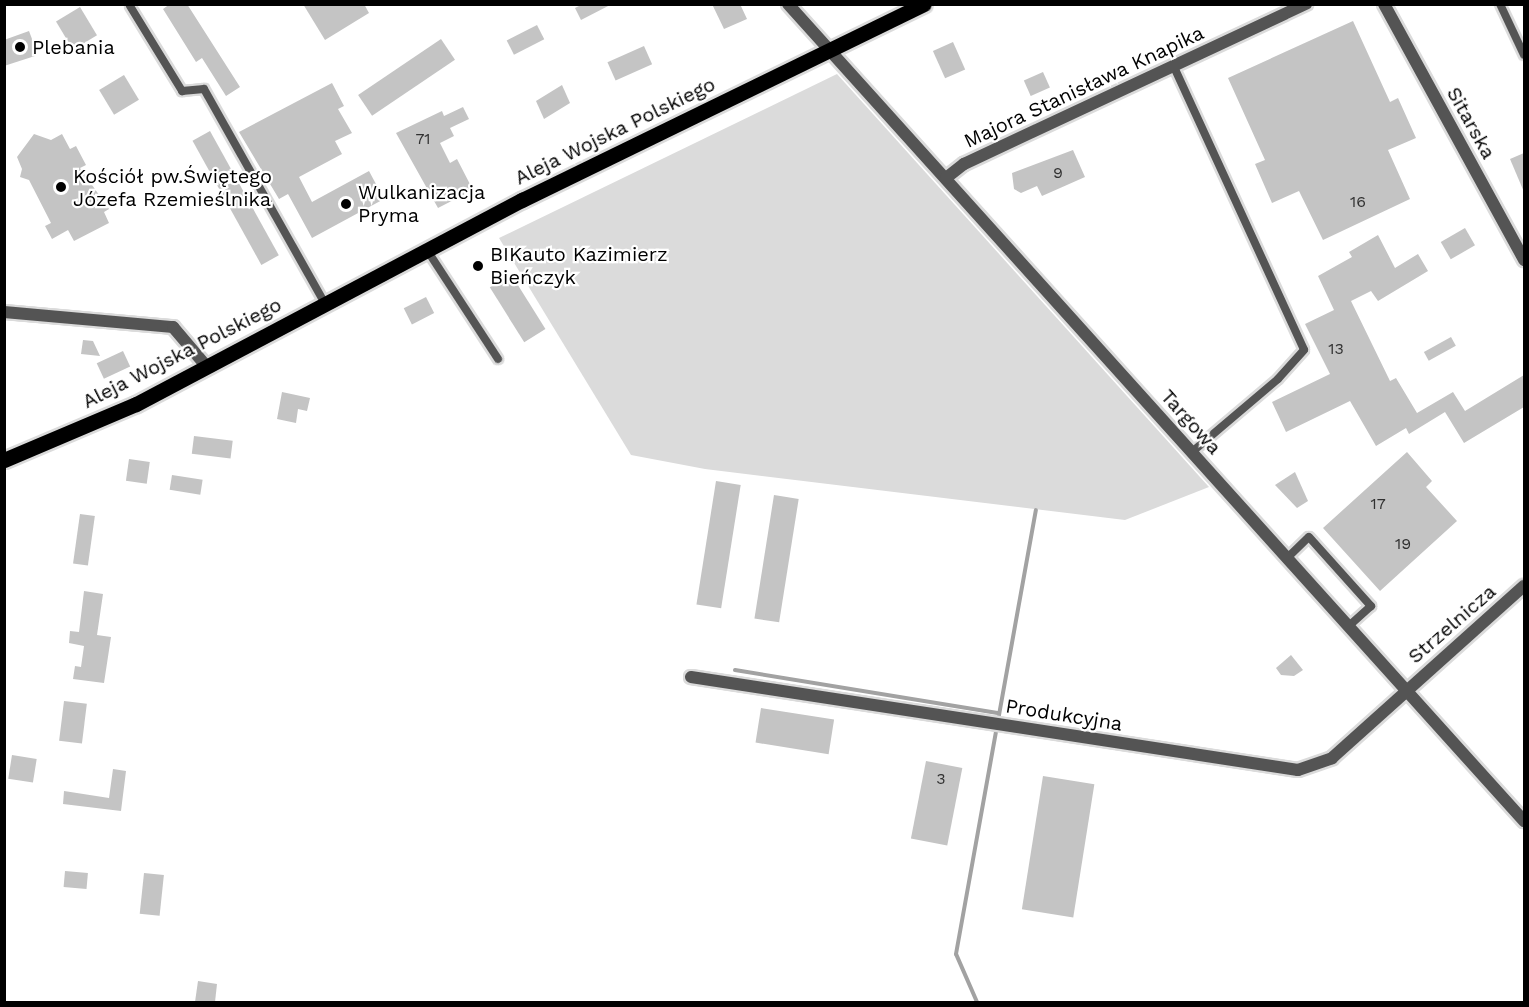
<!DOCTYPE html>
<meta charset="utf-8">
<style>
body{margin:0}
#map{position:relative;width:1529px;height:1007px;overflow:hidden;background:#fff;font-family:"Work Sans",sans-serif}
div>[style]{position:absolute}
.green>*{inset:0;background:#dbdbdb}
.stream>*{height:4px;margin:-2px;padding:0 2px;transform-origin:2px;border-radius:2px;background:#a2a2a2}
.building>*{inset:0;background:#c4c4c4;transform-origin:0 0}
.roads{filter:drop-shadow(2px 0 #dbdbdb) drop-shadow(-2px 0 #dbdbdb) drop-shadow(0 2px #dbdbdb) drop-shadow(0 -2px #dbdbdb)}
.service>*{height:8px;margin:-4px;padding:0 4px;transform-origin:4px;border-radius:4px;background:#545454}
.minor>*{height:12px;margin:-6px;padding:0 6px;transform-origin:6px;border-radius:6px;background:#545454}
.primary>*{height:15px;margin:-7.5px;padding:0 7.5px;transform-origin:7.5px;border-radius:7.5px;background:#000}
.dots>*{width:16px;height:16px;translate:-50% -50%;box-sizing:border-box;border:3px solid #fff;border-radius:50%}
span{translate:-50% -50%;white-space:nowrap;text-align:center;line-height:1.15;-webkit-text-stroke:4.5px #fff;paint-order:stroke}
.number-label{font-size:16px;color:#313131}
.number-label span{-webkit-text-stroke-width:0}
.poi-label{font-size:20px;color:#000}
.left{translate:0 -50%;text-align:left}
.street-label{font-size:20px;color:#000}
.frame{position:absolute;inset:0;border:6px solid #000;pointer-events:none}
</style>
<div id="map">
<div class="green">
<div style="clip-path:polygon(837px 74px,1209px 487px,1125px 520px,705px 469px,631px 455px,499px 238px)"></div>
</div>
<div class="stream">
<div style="left:735px;top:670px;width:266px;rotate:9.3deg"></div>
<div style="left:977px;top:1002px;width:52px;rotate:-113.6deg"></div>
<div style="left:956px;top:954px;width:451px;rotate:-79.8deg"></div>
</div>
<div class="building">
<div style="clip-path:polygon(170px 4px,187px 4px,240px 87px,226px 96px,202px 58px,196px 62px,163px 9px)"></div>
<div style="clip-path:polygon(303px 4px,364px 4px,369px 13px,325px 40px)"></div>
<div style="clip-path:polygon(583px 4px,612px 4px,581px 20px,575px 8px)"></div>
<div style="clip-path:polygon(712px 4px,740px 4px,747px 19px,724px 29px)"></div>
<div style="left:80px;top:7px;width:33px;height:28px;rotate:59deg"></div>
<div style="clip-path:polygon(1353px 21px,1390px 102px,1398px 98px,1416px 138px,1388px 150px,1410px 199px,1323px 240px,1299px 191px,1272px 203px,1255px 164px,1265px 160px,1228px 78px)"></div>
<div style="left:537px;top:25px;width:16px;height:34px;rotate:63deg"></div>
<div style="clip-path:polygon(29px 31px,38px 55px,4px 66px,4px 40px)"></div>
<div style="left:441px;top:39px;width:25px;height:100px;rotate:56deg"></div>
<div style="left:953px;top:42px;width:30px;height:22px;rotate:66deg"></div>
<div style="left:644px;top:46px;width:20px;height:40px;rotate:66deg"></div>
<div style="left:1043px;top:72px;width:17px;height:21px;rotate:66deg"></div>
<div style="left:124px;top:75px;width:29px;height:29px;rotate:59deg"></div>
<div style="clip-path:polygon(332px 83px,344px 106px,338px 109px,352px 133px,335px 141px,342px 154px,299px 177px,312px 202px,369px 171px,384px 199px,312px 238px,288px 194px,279px 199px,239px 132px)"></div>
<div style="clip-path:polygon(562px 85px,570px 103px,544px 119px,536px 101px)"></div>
<div style="clip-path:polygon(463px 107px,469px 119px,450px 128px,454px 136px,440px 143px,450px 163px,457px 159px,473px 190px,438px 208px,396px 133px,442px 111px,444px 116px)"></div>
<div style="left:210px;top:131px;width:142px;height:20px;rotate:61deg"></div>
<div style="clip-path:polygon(34px 134px,51px 140px,62px 134px,70px 149px,76px 146px,86px 165px,80px 168px,109px 209px,104px 212px,109px 223px,74px 241px,68px 230px,52px 239px,45px 226px,51px 223px,29px 180px,20px 177px,22px 169px,17px 157px)"></div>
<div style="clip-path:polygon(1073px 150px,1085px 177px,1042px 196px,1037px 186px,1021px 193px,1014px 189px,1012px 173px)"></div>
<div style="clip-path:polygon(1524px 153px,1524px 192px,1510px 159px)"></div>
<div style="left:1465px;top:228px;width:20px;height:28px;rotate:60deg"></div>
<div style="clip-path:polygon(1378px 235px,1395px 268px,1418px 254px,1428px 271px,1378px 301px,1371px 291px,1351px 301px,1390px 381px,1396px 378px,1417px 413px,1453px 392px,1465px 411px,1524px 375px,1524px 407px,1464px 443px,1445px 412px,1409px 434px,1406px 428px,1376px 446px,1350px 401px,1286px 432px,1272px 402px,1330px 374px,1305px 324px,1334px 310px,1318px 276px,1352px 257px,1349px 252px)"></div>
<div style="left:511px;top:274px;width:65px;height:25px;rotate:58deg"></div>
<div style="left:426px;top:297px;width:18px;height:25px;rotate:63deg"></div>
<div style="left:1451px;top:337px;width:10px;height:31px;rotate:61deg"></div>
<div style="clip-path:polygon(83px 340px,93px 341px,100px 356px,81px 354px)"></div>
<div style="left:123px;top:351px;width:17px;height:29px;rotate:65deg"></div>
<div style="clip-path:polygon(282px 392px,310px 398px,307px 411px,298px 409px,296px 423px,277px 419px)"></div>
<div style="left:194px;top:436px;width:39px;height:18px;rotate:7deg"></div>
<div style="clip-path:polygon(1407px 452px,1432px 481px,1426px 487px,1457px 521px,1380px 591px,1323px 528px)"></div>
<div style="left:129px;top:459px;width:21px;height:22px;rotate:8deg"></div>
<div style="clip-path:polygon(1295px 472px,1308px 501px,1297px 508px,1275px 485px)"></div>
<div style="left:172px;top:475px;width:31px;height:15px;rotate:9deg"></div>
<div style="left:716px;top:481px;width:25px;height:125px;rotate:9deg"></div>
<div style="left:774px;top:495px;width:25px;height:125px;rotate:9deg"></div>
<div style="left:80px;top:514px;width:15px;height:50px;rotate:8deg"></div>
<div style="clip-path:polygon(84px 591px,103px 594px,97px 635px,111px 637px,104px 683px,73px 679px,75px 666px,81px 667px,84px 646px,69px 643px,70px 631px,79px 632px)"></div>
<div style="clip-path:polygon(1291px 655px,1303px 670px,1294px 676px,1281px 675px,1276px 668px)"></div>
<div style="left:64px;top:701px;width:23px;height:40px;rotate:7deg"></div>
<div style="left:761px;top:708px;width:74px;height:35px;rotate:9deg"></div>
<div style="left:12px;top:755px;width:25px;height:24px;rotate:9deg"></div>
<div style="left:926px;top:761px;width:37px;height:79px;rotate:11deg"></div>
<div style="clip-path:polygon(113px 769px,126px 771px,121px 811px,63px 804px,64px 791px,109px 798px)"></div>
<div style="left:1043px;top:776px;width:52px;height:135px;rotate:9deg"></div>
<div style="left:65px;top:871px;width:23px;height:16px;rotate:5deg"></div>
<div style="left:144px;top:873px;width:20px;height:41px;rotate:6deg"></div>
<div style="clip-path:polygon(198px 981px,217px 984px,215px 1002px,195px 1002px)"></div>
</div>
<div class="roads">
<div class="service">
<div style="left:1500px;top:4px;width:56px;rotate:64.8deg"></div>
<div style="left:130px;top:6px;width:100px;rotate:58.5deg"></div>
<div style="left:182px;top:91px;width:22px;rotate:-5deg"></div>
<div style="left:204px;top:89px;width:244px;rotate:60.6deg"></div>
<div style="left:1174px;top:67px;width:311px;rotate:65.3deg"></div>
<div style="left:1304px;top:350px;width:39px;rotate:132deg"></div>
<div style="left:1278px;top:379px;width:113px;rotate:139.7deg"></div>
<div style="left:427px;top:250px;width:130px;rotate:56.9deg"></div>
<div style="left:1287px;top:558px;width:30px;rotate:-44deg"></div>
<div style="left:1309px;top:537px;width:93px;rotate:48.1deg"></div>
<div style="left:1371px;top:606px;width:31px;rotate:138deg"></div>
</div>
<div class="minor">
<div style="left:788px;top:4px;width:1100px;rotate:47.99deg"></div>
<div style="left:1384px;top:4px;width:292px;rotate:61.3deg"></div>
<div style="left:946px;top:178px;width:23px;rotate:-38deg"></div>
<div style="left:964px;top:164px;width:378px;rotate:-25.1deg"></div>
<div style="left:4px;top:312px;width:170px;rotate:5.1deg"></div>
<div style="left:173px;top:327px;width:52px;rotate:49.6deg"></div>
<div style="left:691px;top:677px;width:614px;rotate:8.71deg"></div>
<div style="left:1298px;top:770px;width:36px;rotate:-19deg"></div>
<div style="left:1332px;top:758px;width:258px;rotate:-41.9deg"></div>
</div>
<div class="primary">
<div style="left:4px;top:460px;width:143px;rotate:-23deg"></div>
<div style="left:136px;top:404px;width:437px;rotate:-27.9deg"></div>
<div style="left:522px;top:200px;width:447px;rotate:-26deg"></div>
</div>
</div>
<div class="dots">
<div style="left:20px;top:47px;background:#000"></div>
<div style="left:61px;top:187px;background:#000"></div>
<div style="left:346px;top:204px;background:#000"></div>
<div style="left:478px;top:266px;background:#000"></div>
</div>
<div class="number-label">
<span style="left:423px;top:139px">71</span>
<span style="left:1058px;top:173px">9</span>
<span style="left:1358px;top:202px">16</span>
<span style="left:1336px;top:349px">13</span>
<span style="left:1378px;top:504px">17</span>
<span style="left:1403px;top:544px">19</span>
<span style="left:941px;top:779px">3</span>
</div>
<div class="poi-label">
<span class="left" style="left:32px;top:47px">Plebania</span>
<span class="left" style="left:73px;top:188px">Kościół pw.Świętego<br>Józefa Rzemieślnika</span>
<span class="left" style="left:358px;top:204px">Wulkanizacja<br>Pryma</span>
<span class="left" style="left:490px;top:266px">BIKauto Kazimierz<br>Bieńczyk</span>
</div>
<div class="street-label">
<span style="left:1084px;top:87px;rotate:-25deg">Majora Stanisława Knapika</span>
<span style="left:1471px;top:123px;rotate:61deg">Sitarska</span>
<span style="left:615px;top:131px;rotate:-26deg">Aleja Wojska Polskiego</span>
<span style="left:182px;top:353px;rotate:-27deg">Aleja Wojska Polskiego</span>
<span style="left:1191px;top:422px;rotate:48deg">Targowa</span>
<span style="left:1452px;top:624px;rotate:-41deg">Strzelnicza</span>
<span style="left:1064px;top:715px;rotate:9deg">Produkcyjna</span>
</div>
<div class="frame"></div>
</div>
